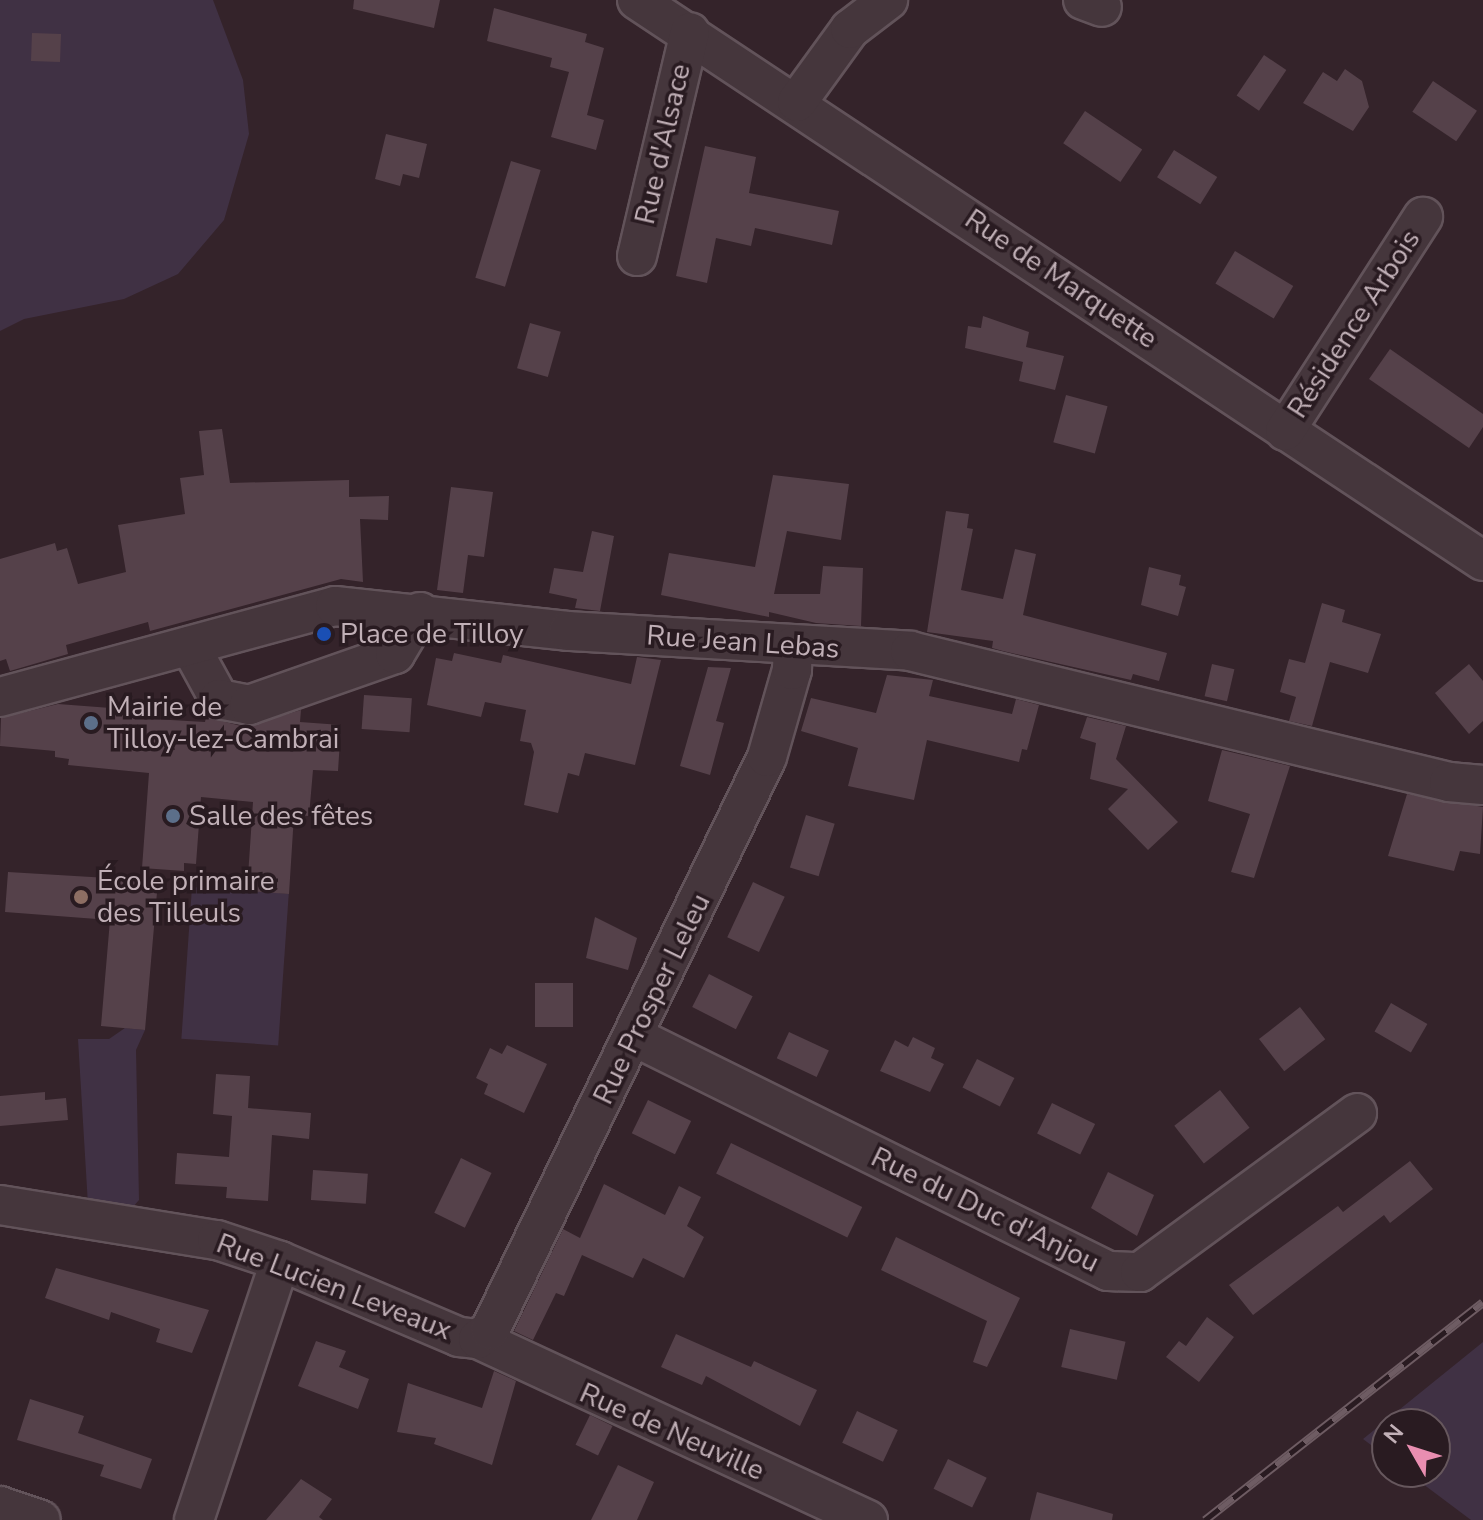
<!DOCTYPE html>
<meta charset="utf-8">
<style>
body{margin:0}
#map{position:relative;width:1483px;height:1520px;overflow:hidden;background:#34232a;font-family:"Nunito Sans",sans-serif}
div>[style]{position:absolute}
.green>*{inset:0;background:#403144;transform-origin:0 0}
.building>*{inset:0;background:#55414a;transform-origin:0 0}
.roads{filter:drop-shadow(2px 0 #62535a) drop-shadow(-2px 0 #62535a) drop-shadow(0 2px #62535a) drop-shadow(0 -2px #62535a)}
.minor>*{height:38px;margin:-19px;padding:0 19px;transform-origin:19px;border-radius:19px;background:#45363c}
.rail>*{height:9px;margin-top:-4.5px;transform-origin:0;background:repeating-linear-gradient(90deg,#291b21 0 18px,#6e5c63 0 36px);box-sizing:border-box;border-block:2px solid #6e5c63}
.dots>*{width:22px;height:22px;translate:-50% -50%;box-sizing:border-box;border:4px solid #291b21;border-radius:50%}
span{translate:-50% -50%;white-space:nowrap;text-align:center;line-height:1.15;-webkit-text-stroke:7px #291b21;paint-order:stroke}
.street-label{font-size:28px;color:#c1b0b7}
.poi-label{font-size:28px;color:#c1b0b7}
.left{translate:0 -50%;text-align:left}
.north{position:absolute;left:1371px;top:1408px;width:80px;height:80px;box-sizing:border-box;background:#291b21;border:2px solid #66575d;border-radius:50%;rotate:309deg;font-size:22px;font-weight:700;line-height:32px;text-align:center;color:#c1b0b7}
.north::after{content:'';display:block;margin:auto;width:28px;height:36px;background:#e98eb1;clip-path:polygon(50% 0,100% 100%,50% 72%,0 100%)}
</style>
<div id="map">
<div class="green">
<div style="clip-path:polygon(0 0,213px 0,243px 80px,249px 134px,224px 220px,178px 274px,124px 299px,24px 319px,0 331px)"></div>
<div style="left:192px;top:887px;width:97px;height:152px;rotate:4deg"></div>
<div style="clip-path:polygon(125px 1028px,145px 1030px,136px 1050px,139px 1200px,132px 1208px,88px 1205px,78px 1039px,109px 1039px)"></div>
<div style="clip-path:polygon(1483px 1342px,1483px 1520px,1471px 1520px,1407px 1472px,1435px 1472px,1435px 1424px,1387px 1424px,1387px 1457px,1363px 1439px)"></div>
</div>
<div class="building">
<div style="clip-path:polygon(354px 0,440px 0,434px 28px,353px 9px)"></div>
<div style="clip-path:polygon(494px 8px,587px 34px,585px 42px,604px 48px,587px 115px,604px 120px,596px 150px,551px 137px,569px 72px,550px 67px,552px 58px,487px 41px)"></div>
<div style="left:32px;top:33px;width:29px;height:28px;rotate:2deg"></div>
<div style="left:1264px;top:55px;width:27px;height:49px;rotate:34deg"></div>
<div style="clip-path:polygon(1345px 69px,1362px 81px,1369px 107px,1353px 131px,1303px 103px,1323px 72px,1337px 81px)"></div>
<div style="left:1433px;top:81px;width:53px;height:37px;rotate:34deg"></div>
<div style="left:1085px;top:111px;width:69px;height:39px;rotate:34deg"></div>
<div style="clip-path:polygon(386px 134px,427px 144px,419px 178px,403px 174px,400px 186px,375px 179px)"></div>
<div style="clip-path:polygon(705px 146px,756px 157px,749px 193px,839px 211px,832px 245px,755px 228px,751px 246px,716px 238px,707px 283px,676px 276px)"></div>
<div style="left:1174px;top:150px;width:51px;height:32px;rotate:32deg"></div>
<div style="left:511px;top:161px;width:31px;height:122px;rotate:17deg"></div>
<div style="left:1235px;top:251px;width:68px;height:38px;rotate:31deg"></div>
<div style="clip-path:polygon(983px 316px,1029px 332px,1026px 347px,1064px 356px,1055px 390px,1019px 381px,1023px 362px,965px 348px,968px 326px,981px 328px)"></div>
<div style="left:530px;top:323px;width:32px;height:47px;rotate:16deg"></div>
<div style="clip-path:polygon(1390px 349px,1483px 414px,1483px 427px,1469px 448px,1369px 379px)"></div>
<div style="left:1066px;top:395px;width:43px;height:49px;rotate:15deg"></div>
<div style="clip-path:polygon(222px 429px,230px 483px,349px 480px,349px 497px,389px 496px,388px 520px,360px 519px,363px 582px,341px 579px,150px 631px,148px 622px,66px 645px,68px 654px,10px 671px,6px 659px,0 661px,0 559px,55px 543px,57px 551px,67px 548px,78px 584px,126px 572px,118px 525px,185px 514px,180px 478px,204px 475px,199px 431px)"></div>
<div style="clip-path:polygon(773px 475px,849px 484px,841px 540px,787px 531px,774px 594px,820px 594px,823px 566px,863px 568px,861px 626px,816px 623px,769px 612px,769px 617px,661px 595px,669px 553px,755px 567px)"></div>
<div style="clip-path:polygon(451px 487px,493px 492px,484px 557px,468px 555px,463px 593px,437px 590px)"></div>
<div style="clip-path:polygon(946px 511px,969px 514px,967px 528px,973px 529px,961px 590px,1003px 599px,1015px 549px,1036px 554px,1023px 615px,1167px 653px,1159px 681px,1133px 674px,1131px 680px,1003px 651px,992px 648px,993px 641px,927px 632px)"></div>
<div style="clip-path:polygon(592px 531px,614px 536px,600px 611px,575px 608px,577px 599px,549px 593px,554px 568px,583px 572px)"></div>
<div style="clip-path:polygon(1149px 567px,1181px 575px,1179px 585px,1186px 587px,1178px 616px,1141px 605px)"></div>
<div style="clip-path:polygon(1322px 603px,1345px 610px,1342px 622px,1381px 634px,1368px 673px,1330px 662px,1312px 726px,1289px 721px,1296px 697px,1280px 692px,1289px 659px,1305px 663px)"></div>
<div style="clip-path:polygon(454px 653px,501px 663px,503px 655px,631px 684px,637px 657px,661px 660px,635px 765px,585px 753px,579px 776px,568px 773px,558px 813px,524px 805px,534px 752px,531px 743px,520px 741px,526px 710px,485px 702px,481px 717px,427px 705px,436px 658px,452px 661px)"></div>
<div style="left:1212px;top:664px;width:23px;height:33px;rotate:13deg"></div>
<div style="clip-path:polygon(1469px 664px,1483px 681px,1483px 721px,1469px 734px,1435px 693px)"></div>
<div style="clip-path:polygon(708px 667px,731px 668px,716px 721px,724px 723px,710px 775px,680px 766px)"></div>
<div style="clip-path:polygon(887px 675px,933px 680px,929px 696px,1012px 714px,1016px 699px,1039px 705px,1027px 750px,1022px 749px,1019px 762px,927px 740px,914px 800px,848px 786px,858px 748px,801px 731px,811px 698px,876px 713px)"></div>
<div style="left:364px;top:695px;width:48px;height:34px;rotate:4deg"></div>
<div style="clip-path:polygon(58px 704px,137px 710px,136px 718px,205px 722px,206px 717px,245px 727px,301px 710px,300px 722px,341px 725px,338px 771px,313px 770px,309px 816px,294px 815px,289px 894px,247px 891px,253px 802px,201px 797px,196px 864px,184px 863px,184px 871px,142px 868px,149px 773px,68px 765px,69px 759px,55px 757px,55px 751px,0 746px,1px 718px)"></div>
<div style="clip-path:polygon(1087px 717px,1126px 726px,1116px 759px,1178px 822px,1148px 850px,1108px 809px,1128px 789px,1090px 779px,1096px 743px,1080px 738px)"></div>
<div style="clip-path:polygon(1222px 750px,1290px 766px,1254px 878px,1231px 872px,1250px 814px,1208px 801px)"></div>
<div style="clip-path:polygon(1407px 794px,1483px 807px,1480px 854px,1460px 851px,1454px 871px,1388px 856px)"></div>
<div style="left:806px;top:815px;width:30px;height:55px;rotate:17deg"></div>
<div style="clip-path:polygon(8px 872px,158px 881px,145px 1030px,101px 1026px,110px 920px,5px 912px)"></div>
<div style="left:753px;top:882px;width:35px;height:61px;rotate:25deg"></div>
<div style="clip-path:polygon(595px 917px,637px 938px,628px 970px,586px 958px)"></div>
<div style="left:709px;top:974px;width:49px;height:37px;rotate:27deg"></div>
<div style="left:573px;top:983px;width:44px;height:38px;rotate:90deg"></div>
<div style="left:1391px;top:1003px;width:42px;height:33px;rotate:30deg"></div>
<div style="left:1300px;top:1007px;width:41px;height:52px;rotate:52deg"></div>
<div style="left:789px;top:1032px;width:44px;height:29px;rotate:25deg"></div>
<div style="clip-path:polygon(913px 1037px,935px 1048px,931px 1058px,944px 1064px,930px 1092px,880px 1071px,895px 1040px,908px 1047px)"></div>
<div style="clip-path:polygon(507px 1045px,547px 1064px,524px 1113px,484px 1094px,488px 1084px,476px 1078px,490px 1048px,502px 1054px)"></div>
<div style="left:977px;top:1059px;width:42px;height:32px;rotate:27deg"></div>
<div style="clip-path:polygon(216px 1074px,250px 1076px,248px 1108px,311px 1113px,309px 1139px,272px 1135px,268px 1201px,226px 1198px,227px 1187px,175px 1184px,177px 1153px,229px 1157px,232px 1116px,213px 1114px)"></div>
<div style="left:1220px;top:1090px;width:48px;height:58px;rotate:52deg"></div>
<div style="clip-path:polygon(45px 1092px,45px 1100px,66px 1098px,68px 1120px,0 1126px,0 1096px)"></div>
<div style="left:648px;top:1100px;width:48px;height:37px;rotate:26deg"></div>
<div style="left:1052px;top:1103px;width:48px;height:34px;rotate:26deg"></div>
<div style="left:731px;top:1143px;width:146px;height:34px;rotate:26deg"></div>
<div style="left:461px;top:1158px;width:34px;height:61px;rotate:26deg"></div>
<div style="clip-path:polygon(1410px 1161px,1433px 1189px,1390px 1223px,1384px 1215px,1253px 1315px,1229px 1285px,1338px 1206px,1343px 1212px)"></div>
<div style="left:313px;top:1170px;width:55px;height:30px;rotate:4deg"></div>
<div style="clip-path:polygon(1108px 1172px,1154px 1195px,1137px 1236px,1091px 1208px)"></div>
<div style="clip-path:polygon(604px 1184px,665px 1215px,679px 1186px,701px 1197px,687px 1226px,704px 1237px,684px 1278px,643px 1258px,633px 1278px,582px 1255px,564px 1296px,556px 1293px,533px 1340px,514px 1331px,563px 1229px,580px 1238px)"></div>
<div style="clip-path:polygon(896px 1237px,1020px 1298px,987px 1367px,973px 1362px,987px 1321px,881px 1270px)"></div>
<div style="clip-path:polygon(56px 1268px,209px 1310px,192px 1353px,156px 1342px,160px 1329px,111px 1312px,109px 1320px,45px 1298px)"></div>
<div style="clip-path:polygon(1207px 1317px,1234px 1337px,1199px 1382px,1166px 1357px,1179px 1341px,1186px 1346px)"></div>
<div style="left:1070px;top:1329px;width:57px;height:39px;rotate:13deg"></div>
<div style="clip-path:polygon(676px 1334px,751px 1367px,754px 1361px,817px 1390px,800px 1426px,706px 1376px,702px 1385px,661px 1367px)"></div>
<div style="clip-path:polygon(316px 1341px,346px 1351px,339px 1367px,369px 1379px,358px 1409px,298px 1386px)"></div>
<div style="clip-path:polygon(494px 1371px,516px 1381px,492px 1465px,434px 1444px,436px 1438px,397px 1432px,408px 1383px,482px 1408px)"></div>
<div style="clip-path:polygon(30px 1399px,84px 1416px,78px 1433px,152px 1459px,141px 1489px,100px 1476px,104px 1465px,17px 1440px)"></div>
<div style="left:857px;top:1411px;width:45px;height:35px;rotate:25deg"></div>
<div style="left:590px;top:1415px;width:25px;height:33px;rotate:26deg"></div>
<div style="left:948px;top:1459px;width:43px;height:33px;rotate:26deg"></div>
<div style="clip-path:polygon(618px 1465px,654px 1482px,637px 1520px,591px 1520px)"></div>
<div style="clip-path:polygon(301px 1479px,332px 1499px,319px 1517px,323px 1520px,266px 1520px)"></div>
<div style="clip-path:polygon(1037px 1492px,1113px 1514px,1112px 1520px,1030px 1520px)"></div>
</div>
<div class="roads">
<div class="minor">
<div style="left:637px;top:0;width:1015px;rotate:33.55deg"></div>
<div style="left:1083px;top:0;width:20px;rotate:20deg"></div>
<div style="left:797px;top:102px;width:90px;rotate:-54deg"></div>
<div style="left:850px;top:29px;width:48px;rotate:-37.3deg"></div>
<div style="left:637px;top:256px;width:230px;rotate:-76.7deg"></div>
<div style="left:1285px;top:431px;width:255px;rotate:-57.2deg"></div>
<div style="left:190px;top:646px;width:60px;rotate:61.3deg"></div>
<div style="left:219px;top:699px;width:31px;rotate:11deg"></div>
<div style="left:249px;top:705px;width:155px;rotate:-19.3deg"></div>
<div style="left:395px;top:654px;width:49px;rotate:-59.2deg"></div>
<div style="left:0;top:697px;width:347px;rotate:-15.2deg"></div>
<div style="left:335px;top:606px;width:234px;rotate:6.1deg"></div>
<div style="left:568px;top:631px;width:343px;rotate:3.3deg"></div>
<div style="left:910px;top:651px;width:555px;rotate:13.66deg"></div>
<div style="left:1449px;top:782px;width:34px;rotate:5deg"></div>
<div style="left:635px;top:1037px;width:528px;rotate:26.32deg"></div>
<div style="left:1108px;top:1271px;width:32px;rotate:2deg"></div>
<div style="left:1140px;top:1272px;width:269px;rotate:-36.2deg"></div>
<div style="left:0;top:1205px;width:220px;rotate:9.2deg"></div>
<div style="left:217px;top:1240px;width:66px;rotate:18.4deg"></div>
<div style="left:280px;top:1261px;width:194px;rotate:23deg"></div>
<div style="left:459px;top:1337px;width:19px;rotate:6deg"></div>
<div style="left:478px;top:1339px;width:430px;rotate:24.9deg"></div>
<div style="left:478px;top:1339px;width:15px;rotate:-37deg"></div>
<div style="left:490px;top:1330px;width:636px;rotate:-64.2deg"></div>
<div style="left:767px;top:757px;width:91px;rotate:-74deg"></div>
<div style="left:792px;top:670px;width:24px;rotate:-88deg"></div>
<div style="left:0;top:1506px;width:43px;rotate:18.9deg"></div>
<div style="left:194px;top:1520px;width:273px;rotate:-71.6deg"></div>
</div>
</div>
<div class="rail">
<div style="left:1205px;top:1520px;width:353px;rotate:-38.1deg"></div>
</div>
<div class="dots">
<div style="left:324px;top:634px;background:#1a4fb4"></div>
<div style="left:91px;top:723px;background:#5c6f8a"></div>
<div style="left:173px;top:816px;background:#5c6f8a"></div>
<div style="left:81px;top:897px;background:#8d6e63"></div>
</div>
<div class="street-label">
<span style="left:663px;top:144px;rotate:-77deg">Rue d'Alsace</span>
<span style="left:1061px;top:279px;rotate:34deg">Rue de Marquette</span>
<span style="left:1354px;top:324px;rotate:-57deg">Résidence Arbois</span>
<span style="left:743px;top:642px;rotate:4deg">Rue Jean Lebas</span>
<span style="left:652px;top:999px;rotate:-64deg">Rue Prosper Leleu</span>
<span style="left:985px;top:1210px;rotate:26deg">Rue du Duc d'Anjou</span>
<span style="left:334px;top:1287px;rotate:21deg">Rue Lucien Leveaux</span>
<span style="left:672px;top:1432px;rotate:24deg">Rue de Neuville</span>
</div>
<div class="poi-label">
<span class="left" style="left:340px;top:634px">Place de Tilloy</span>
<span class="left" style="left:107px;top:723px">Mairie de<br>Tilloy-lez-Cambrai</span>
<span class="left" style="left:189px;top:816px">Salle des fêtes</span>
<span class="left" style="left:97px;top:897px">École primaire<br>des Tilleuls</span>
</div>
<div class="north">N</div>
</div>
